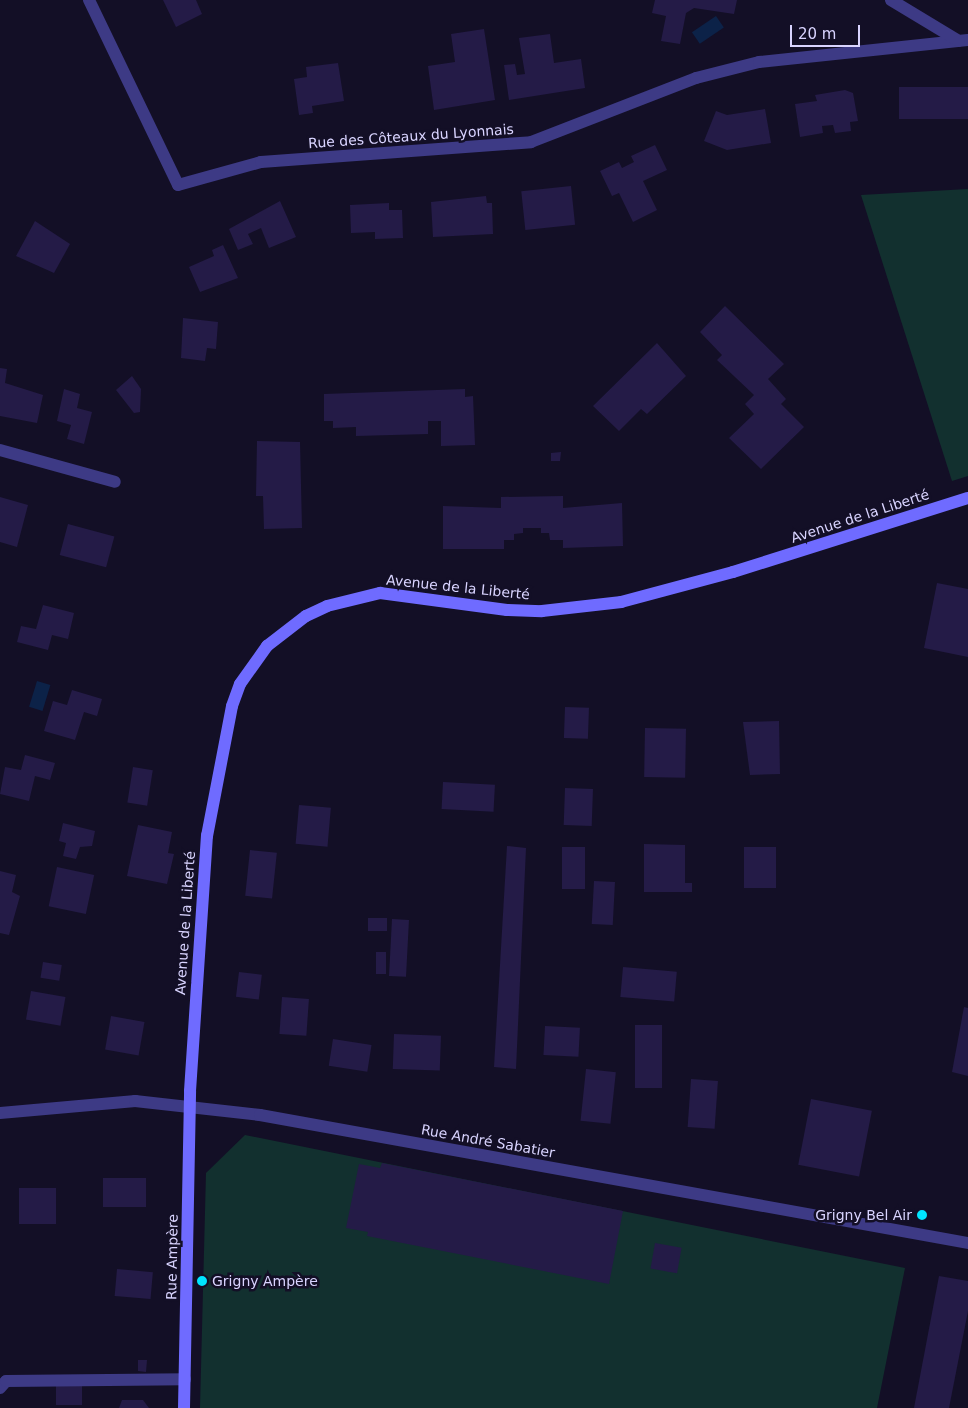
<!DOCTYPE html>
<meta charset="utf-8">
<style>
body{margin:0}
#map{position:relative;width:968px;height:1408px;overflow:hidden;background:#130f26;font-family:"DejaVu Sans",sans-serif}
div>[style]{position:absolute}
.green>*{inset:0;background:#12302f}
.water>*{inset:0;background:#0c2248;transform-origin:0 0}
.building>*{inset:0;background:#241b47;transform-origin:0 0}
.street>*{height:12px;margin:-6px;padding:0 6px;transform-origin:6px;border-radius:6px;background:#3d3a85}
.secondary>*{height:12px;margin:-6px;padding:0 6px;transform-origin:6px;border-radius:6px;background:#6f6bff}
.dots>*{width:14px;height:14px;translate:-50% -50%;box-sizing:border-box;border:2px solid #130f26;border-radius:50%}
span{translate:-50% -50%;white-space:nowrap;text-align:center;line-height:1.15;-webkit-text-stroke:5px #130f26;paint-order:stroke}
.street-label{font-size:14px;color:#d9d4ff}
.poi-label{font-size:14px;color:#d9d4ff}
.right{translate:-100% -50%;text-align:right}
.left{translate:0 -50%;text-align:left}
.scale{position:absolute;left:790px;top:25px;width:70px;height:22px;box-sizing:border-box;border:2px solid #d9d4ff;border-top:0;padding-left:6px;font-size:15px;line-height:18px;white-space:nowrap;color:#d9d4ff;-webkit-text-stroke:4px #130f26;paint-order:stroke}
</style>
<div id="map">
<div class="green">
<div style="clip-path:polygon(968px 189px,968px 476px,952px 481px,861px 195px)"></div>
<div style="clip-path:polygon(245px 1135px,905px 1268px,877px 1408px,200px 1408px,206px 1173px)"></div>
</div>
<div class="water">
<div style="left:716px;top:16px;width:14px;height:29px;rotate:56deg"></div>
<div style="left:37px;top:681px;width:14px;height:27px;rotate:17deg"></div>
</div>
<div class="building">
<div style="clip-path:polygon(163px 0,196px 0,202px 14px,176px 27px)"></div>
<div style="clip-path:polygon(655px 0,737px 0,734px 14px,694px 8px,686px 13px,680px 44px,661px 41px,666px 16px,652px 13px)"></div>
<div style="clip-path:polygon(484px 29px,495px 100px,434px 110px,428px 66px,455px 62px,451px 34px)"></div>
<div style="clip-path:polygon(550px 34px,554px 63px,581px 59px,585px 88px,509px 100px,504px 65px,515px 64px,517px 75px,525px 74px,519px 38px)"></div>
<div style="clip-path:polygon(338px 63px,344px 101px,312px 106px,313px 113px,299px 115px,294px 79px,307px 77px,306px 67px)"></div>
<div style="left:968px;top:87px;width:32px;height:69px;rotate:90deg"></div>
<div style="clip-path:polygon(845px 90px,853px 93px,858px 121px,850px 122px,851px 131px,835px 133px,833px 125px,822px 126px,823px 133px,800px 137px,795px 104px,817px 101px,815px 95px)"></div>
<div style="clip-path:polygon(765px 109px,771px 143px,727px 150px,704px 141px,716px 111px,727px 115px)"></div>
<div style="clip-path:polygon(655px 145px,667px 170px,643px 181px,657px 210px,633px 222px,619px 193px,612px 196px,600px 171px,619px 162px,622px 168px,634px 162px,631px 156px)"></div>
<div style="left:571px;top:186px;width:39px;height:50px;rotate:84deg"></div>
<div style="clip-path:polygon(486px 196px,487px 203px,492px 203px,493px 234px,433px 237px,431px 202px)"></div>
<div style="clip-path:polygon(280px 201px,296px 237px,269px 248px,261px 228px,248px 234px,253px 244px,238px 250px,229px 229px)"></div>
<div style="clip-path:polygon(389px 203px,389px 210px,402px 210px,403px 238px,375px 239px,375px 232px,351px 233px,350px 205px)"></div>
<div style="clip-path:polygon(35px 221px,70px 244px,54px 273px,16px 256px)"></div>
<div style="clip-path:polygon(223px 245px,238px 278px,200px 292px,189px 267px,214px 256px,212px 250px)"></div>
<div style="clip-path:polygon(725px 306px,784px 364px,768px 379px,786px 399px,781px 404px,804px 427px,761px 469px,729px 438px,754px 414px,745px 404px,754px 395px,717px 360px,722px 355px,700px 332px)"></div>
<div style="clip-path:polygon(183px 318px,218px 322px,216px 349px,207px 348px,205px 361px,181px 358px)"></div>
<div style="clip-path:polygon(657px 343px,686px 376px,647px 414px,641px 409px,619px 431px,593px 406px)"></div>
<div style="clip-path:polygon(0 368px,7px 369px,5px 383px,43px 395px,37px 423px,0 416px)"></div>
<div style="clip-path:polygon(132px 376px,141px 389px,140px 412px,134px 413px,116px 390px)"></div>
<div style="clip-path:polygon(64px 389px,80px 394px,77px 408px,92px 412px,84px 444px,67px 439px,71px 425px,57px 421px)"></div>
<div style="clip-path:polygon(465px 389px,465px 397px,473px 396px,475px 445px,441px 446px,441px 421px,428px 421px,428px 434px,356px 436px,356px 427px,333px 428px,333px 421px,324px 421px,324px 394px)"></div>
<div style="clip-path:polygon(257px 441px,300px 442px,302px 528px,264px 529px,263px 496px,256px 496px)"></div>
<div style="clip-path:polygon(561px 452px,560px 461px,551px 461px,551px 453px)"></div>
<div style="clip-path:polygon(563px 496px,563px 508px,622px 503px,623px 546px,563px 548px,563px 540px,550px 540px,549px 533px,541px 533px,541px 528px,523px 528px,523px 533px,514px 534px,514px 540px,504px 540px,504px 549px,443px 549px,443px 506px,501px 508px,501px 497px)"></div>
<div style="clip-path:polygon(0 497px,28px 505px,17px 547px,0 542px)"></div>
<div style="left:68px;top:524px;width:48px;height:32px;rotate:15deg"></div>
<div style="clip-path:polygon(937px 583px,968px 589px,968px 657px,924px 648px)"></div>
<div style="clip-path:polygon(43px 605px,74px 613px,68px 639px,52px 635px,48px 650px,17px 642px,21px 626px,36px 629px)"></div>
<div style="clip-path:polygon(72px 690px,102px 699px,97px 716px,84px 712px,75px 740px,44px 731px,53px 701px,67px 705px)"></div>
<div style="left:565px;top:707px;width:24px;height:31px;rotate:2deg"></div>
<div style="clip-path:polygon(779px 721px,780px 774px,750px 775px,743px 722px)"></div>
<div style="left:645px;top:728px;width:41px;height:49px;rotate:1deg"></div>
<div style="clip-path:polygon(25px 755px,55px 763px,50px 780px,35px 776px,29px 801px,0 794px,5px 767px,21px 770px)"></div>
<div style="left:133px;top:767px;width:20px;height:36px;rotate:9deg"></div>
<div style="left:443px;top:782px;width:52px;height:27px;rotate:3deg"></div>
<div style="left:565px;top:788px;width:28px;height:37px;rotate:2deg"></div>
<div style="left:299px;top:805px;width:32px;height:39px;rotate:5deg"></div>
<div style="clip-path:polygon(63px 823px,95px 831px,92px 846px,80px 847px,76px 859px,63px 856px,66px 843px,59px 841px)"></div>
<div style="clip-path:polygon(138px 825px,172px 832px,168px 853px,174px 854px,167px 884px,127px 876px)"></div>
<div style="clip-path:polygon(644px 844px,685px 845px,685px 883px,692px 883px,692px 892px,644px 892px)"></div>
<div style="clip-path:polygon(507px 846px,526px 848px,516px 1069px,494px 1067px)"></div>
<div style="left:562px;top:847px;width:23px;height:42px"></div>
<div style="left:744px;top:847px;width:32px;height:41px"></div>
<div style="left:250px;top:850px;width:27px;height:46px;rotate:6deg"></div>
<div style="left:57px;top:867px;width:38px;height:40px;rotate:12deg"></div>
<div style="clip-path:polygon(0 871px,16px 875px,12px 892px,20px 896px,9px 935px,0 933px)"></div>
<div style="left:594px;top:881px;width:21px;height:43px;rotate:3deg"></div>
<div style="left:368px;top:918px;width:19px;height:13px"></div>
<div style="left:392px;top:919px;width:17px;height:57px;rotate:3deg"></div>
<div style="left:376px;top:952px;width:10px;height:22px"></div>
<div style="left:43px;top:962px;width:19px;height:16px;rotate:9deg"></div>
<div style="left:623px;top:967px;width:54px;height:30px;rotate:5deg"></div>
<div style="left:239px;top:972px;width:23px;height:25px;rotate:7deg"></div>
<div style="left:31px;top:991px;width:35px;height:29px;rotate:10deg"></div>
<div style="left:282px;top:997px;width:27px;height:37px;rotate:4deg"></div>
<div style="clip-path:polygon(964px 1007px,968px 1008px,968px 1076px,952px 1072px)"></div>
<div style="left:111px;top:1016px;width:34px;height:34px;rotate:10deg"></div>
<div style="left:635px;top:1025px;width:27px;height:63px"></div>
<div style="left:545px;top:1026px;width:35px;height:29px;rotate:3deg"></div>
<div style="left:394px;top:1034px;width:47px;height:35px;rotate:2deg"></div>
<div style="left:333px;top:1039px;width:39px;height:27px;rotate:9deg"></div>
<div style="left:586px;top:1069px;width:30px;height:52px;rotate:6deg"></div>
<div style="left:691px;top:1079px;width:27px;height:48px;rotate:4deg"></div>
<div style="left:811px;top:1099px;width:62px;height:67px;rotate:11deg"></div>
<div style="clip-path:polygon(382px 1163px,623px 1211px,609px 1284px,367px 1236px,368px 1232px,346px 1228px,359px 1164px,380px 1168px)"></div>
<div style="left:103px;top:1178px;width:43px;height:29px"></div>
<div style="left:19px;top:1188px;width:37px;height:36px"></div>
<div style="left:655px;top:1243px;width:27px;height:26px;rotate:10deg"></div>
<div style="left:117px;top:1269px;width:36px;height:27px;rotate:5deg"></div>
<div style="clip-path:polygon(939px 1276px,968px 1281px,968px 1311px,949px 1408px,914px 1408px)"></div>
<div style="clip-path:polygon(138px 1360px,147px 1360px,146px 1372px,138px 1371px)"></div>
<div style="left:56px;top:1386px;width:26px;height:19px"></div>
<div style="clip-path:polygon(122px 1400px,143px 1400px,149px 1408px,119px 1408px)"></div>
</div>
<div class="street">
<div style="left:89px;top:0;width:205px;rotate:64.3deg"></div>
<div style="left:178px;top:185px;width:86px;rotate:-15.5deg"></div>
<div style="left:261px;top:162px;width:271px;rotate:-4.2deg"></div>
<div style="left:531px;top:142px;width:177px;rotate:-21.2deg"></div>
<div style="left:696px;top:78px;width:65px;rotate:-14.3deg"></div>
<div style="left:759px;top:62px;width:210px;rotate:-6deg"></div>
<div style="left:891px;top:0;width:79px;rotate:31.1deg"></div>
<div style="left:0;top:450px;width:119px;rotate:15.5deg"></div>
<div style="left:0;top:1113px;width:136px;rotate:-5.1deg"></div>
<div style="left:135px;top:1101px;width:126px;rotate:6.4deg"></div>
<div style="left:260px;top:1115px;width:719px;rotate:10.25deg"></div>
<div style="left:0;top:1388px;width:9px;rotate:-49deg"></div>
<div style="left:6px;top:1381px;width:179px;rotate:-0.6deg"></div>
</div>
<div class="secondary">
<div style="left:184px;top:1408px;width:317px;rotate:-88.9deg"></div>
<div style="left:190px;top:1091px;width:256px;rotate:-86.2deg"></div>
<div style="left:207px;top:836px;width:132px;rotate:-79.1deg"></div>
<div style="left:232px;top:706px;width:23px;rotate:-70deg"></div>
<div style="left:240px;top:684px;width:47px;rotate:-54.6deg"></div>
<div style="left:267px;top:646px;width:49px;rotate:-37.6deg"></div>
<div style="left:306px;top:616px;width:23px;rotate:-25deg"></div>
<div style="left:327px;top:606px;width:55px;rotate:-13.8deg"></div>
<div style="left:380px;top:593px;width:128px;rotate:7.6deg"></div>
<div style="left:507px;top:610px;width:35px;rotate:2deg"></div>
<div style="left:542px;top:611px;width:80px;rotate:-6.5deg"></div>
<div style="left:621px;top:602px;width:116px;rotate:-15deg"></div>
<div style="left:733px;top:572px;width:246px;rotate:-17.5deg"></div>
</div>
<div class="dots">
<div style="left:922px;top:1215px;background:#00e5ff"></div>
<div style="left:202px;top:1281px;background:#00e5ff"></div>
</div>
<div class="street-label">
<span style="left:411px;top:136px;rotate:-4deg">Rue des Côteaux du Lyonnais</span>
<span style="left:860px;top:516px;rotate:-18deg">Avenue de la Liberté</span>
<span style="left:458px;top:587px;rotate:6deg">Avenue de la Liberté</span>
<span style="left:185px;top:923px;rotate:-86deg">Avenue de la Liberté</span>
<span style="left:488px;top:1141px;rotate:10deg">Rue André Sabatier</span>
<span style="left:172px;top:1257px;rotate:-89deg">Rue Ampère</span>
</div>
<div class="poi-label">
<span class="right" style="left:912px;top:1215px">Grigny Bel Air</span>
<span class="left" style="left:212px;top:1281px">Grigny Ampère</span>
</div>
<div class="scale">20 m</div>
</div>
